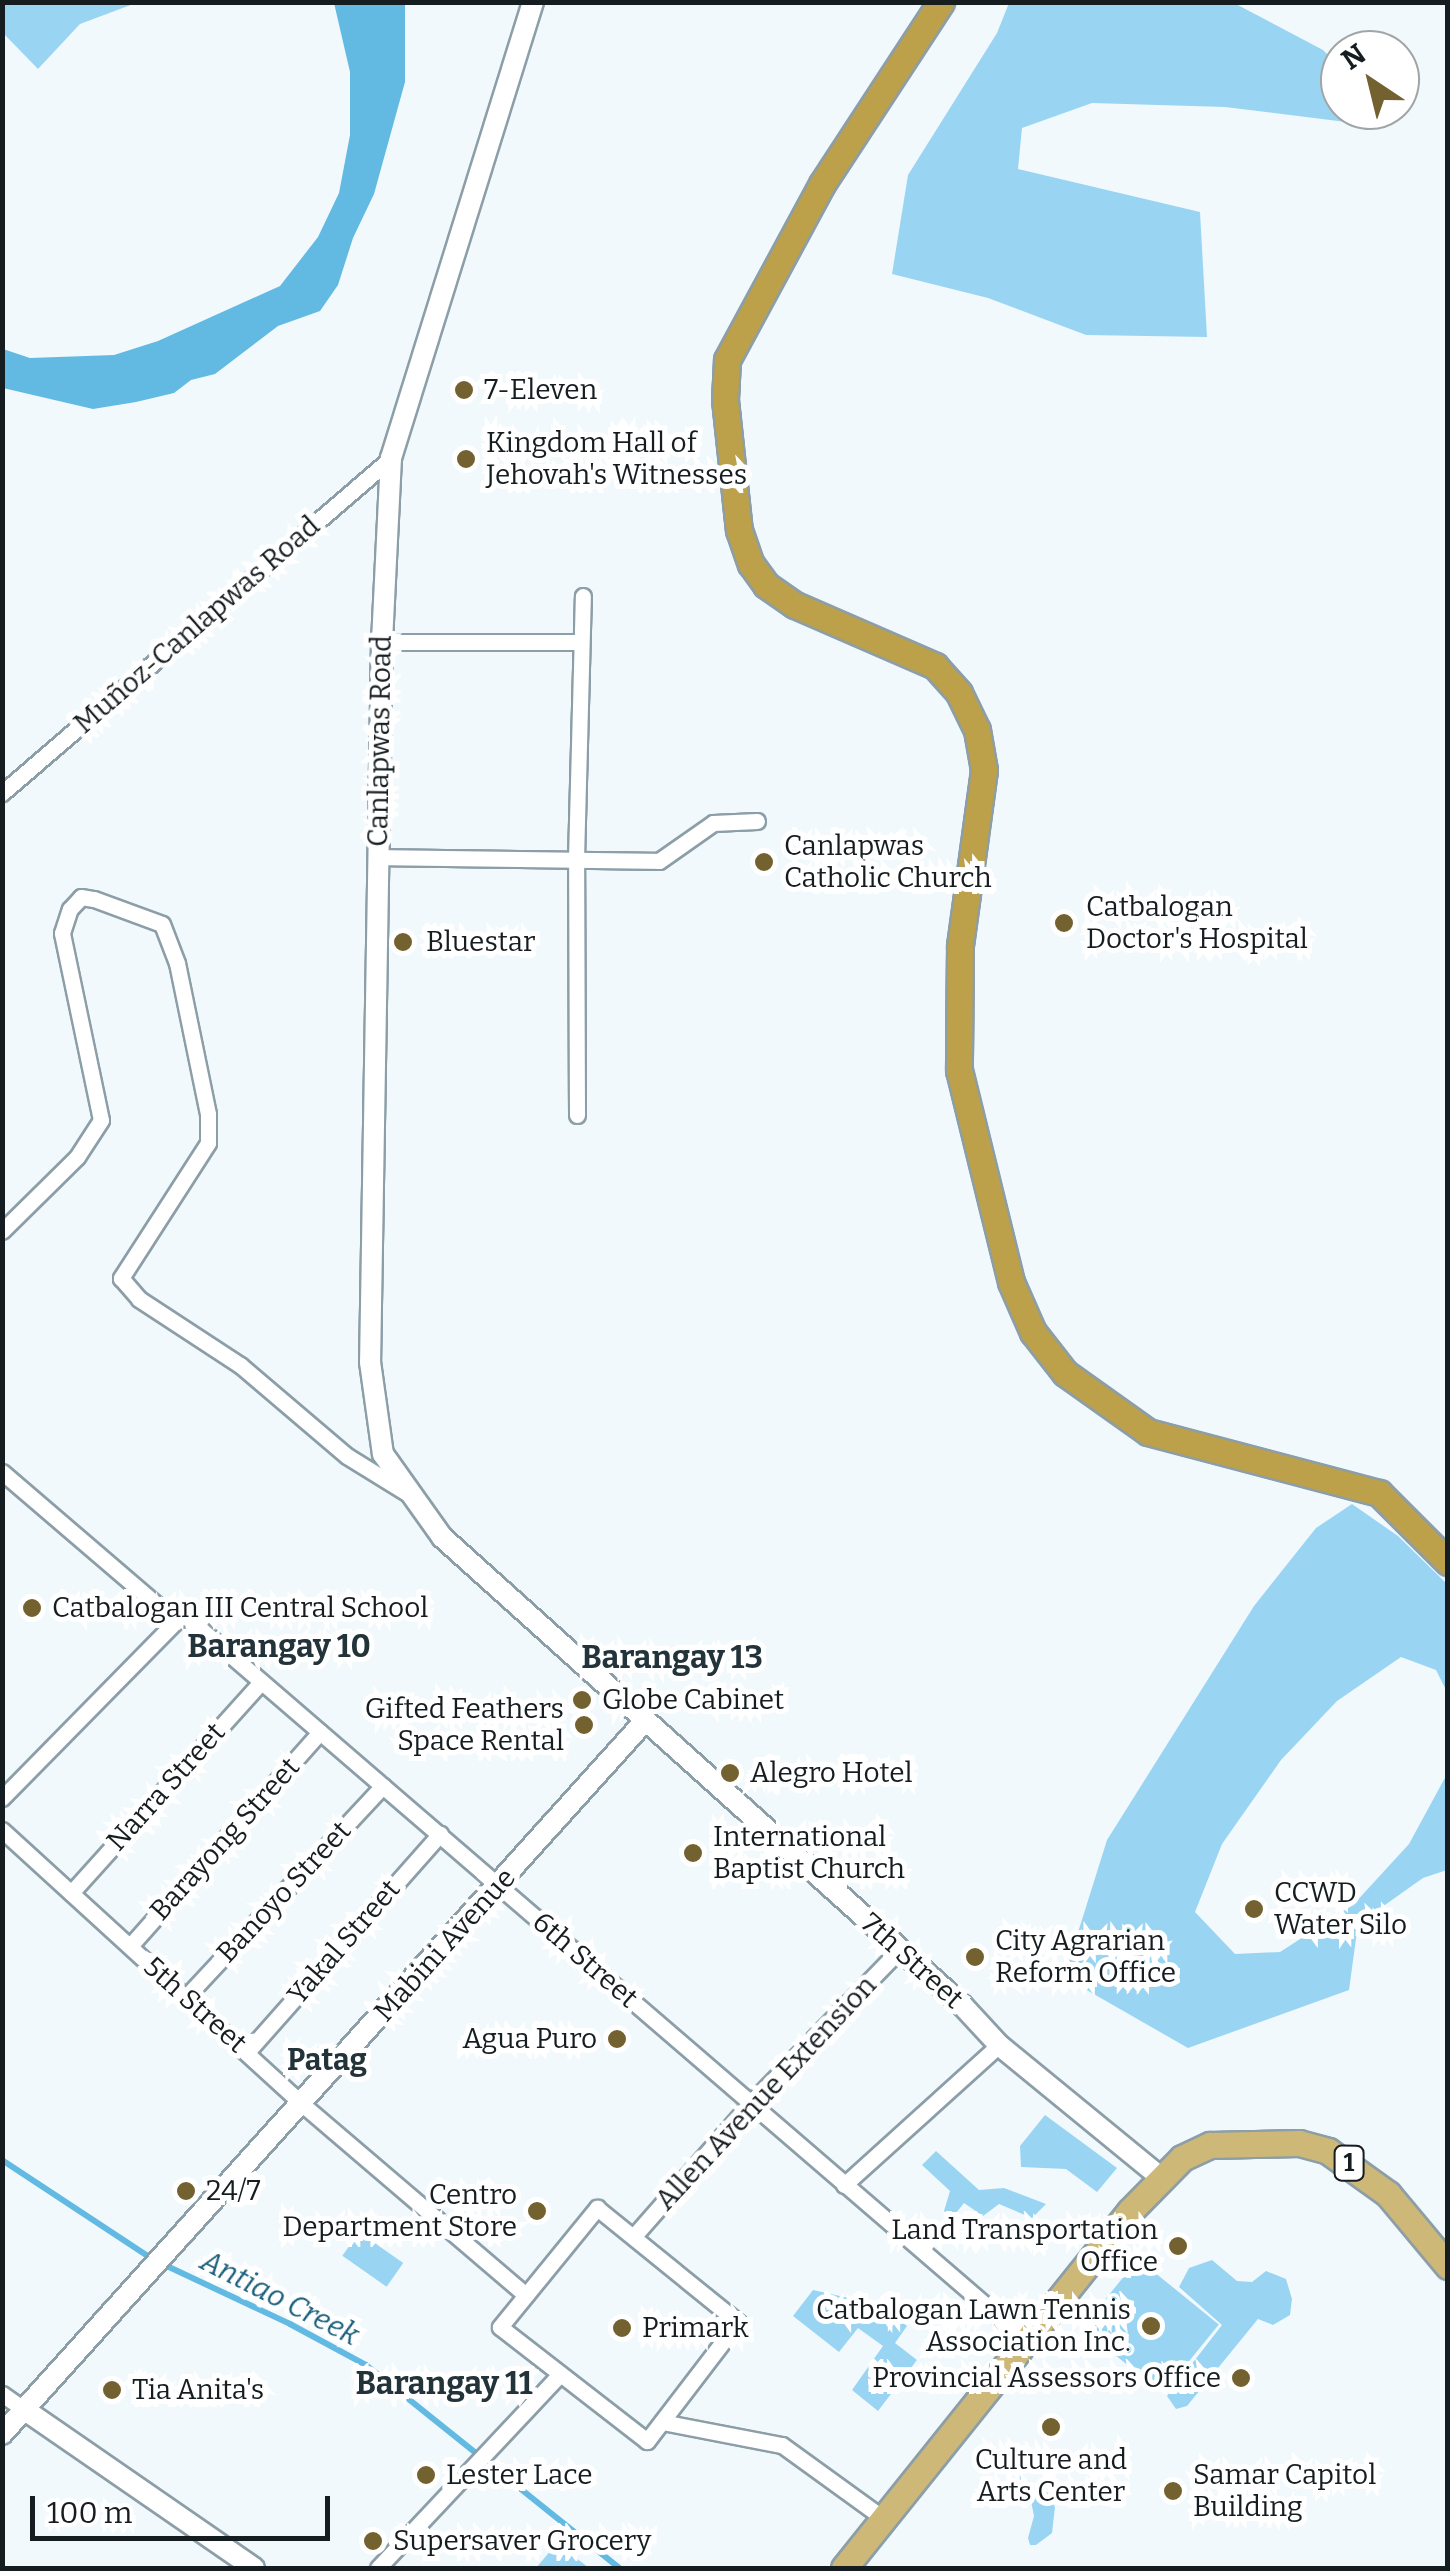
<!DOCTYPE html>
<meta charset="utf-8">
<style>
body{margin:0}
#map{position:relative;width:1450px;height:2571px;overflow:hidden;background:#f1f9fd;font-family:Bitter,serif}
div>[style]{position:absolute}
.green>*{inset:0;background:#99d5f3;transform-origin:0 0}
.water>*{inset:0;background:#62bae3}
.stream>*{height:6px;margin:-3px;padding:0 3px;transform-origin:3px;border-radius:3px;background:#62bae3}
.roads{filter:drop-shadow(2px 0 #8c9ea8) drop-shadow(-2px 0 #8c9ea8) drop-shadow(0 2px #8c9ea8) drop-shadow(0 -2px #8c9ea8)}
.minor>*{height:15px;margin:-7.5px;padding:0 7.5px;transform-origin:7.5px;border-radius:7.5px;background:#fff}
.tertiary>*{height:20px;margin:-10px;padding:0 10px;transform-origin:10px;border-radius:10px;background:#fff}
.primary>*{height:25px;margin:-12.5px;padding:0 12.5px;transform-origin:12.5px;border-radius:12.5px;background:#cdb877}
.trunk>*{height:25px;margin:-12.5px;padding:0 12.5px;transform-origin:12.5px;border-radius:12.5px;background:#bca04a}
.dots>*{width:28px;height:28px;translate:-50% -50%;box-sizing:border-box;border:5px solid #fff;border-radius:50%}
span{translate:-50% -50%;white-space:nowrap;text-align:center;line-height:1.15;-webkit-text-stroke:10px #fff;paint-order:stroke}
.shield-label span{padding:2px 8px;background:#fff;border:2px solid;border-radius:8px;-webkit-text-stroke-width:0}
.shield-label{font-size:25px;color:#161d21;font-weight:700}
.poi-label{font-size:28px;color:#161d21}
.left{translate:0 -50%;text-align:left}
.right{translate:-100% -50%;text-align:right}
.street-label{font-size:28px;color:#161d21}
.neighbourhood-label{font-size:30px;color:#23333a;font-weight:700}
.water-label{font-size:30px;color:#1a5f7b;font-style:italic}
.quarter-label{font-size:32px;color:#23333a;font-weight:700}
.frame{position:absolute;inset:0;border:5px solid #161d21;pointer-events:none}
.north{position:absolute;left:1320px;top:30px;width:100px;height:100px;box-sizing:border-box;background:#fff;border:2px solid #a2a5a6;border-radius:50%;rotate:325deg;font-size:28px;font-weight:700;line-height:40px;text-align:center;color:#161d21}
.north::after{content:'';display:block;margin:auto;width:35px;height:45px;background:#73612f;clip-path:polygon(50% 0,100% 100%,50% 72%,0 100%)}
.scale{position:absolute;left:30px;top:2496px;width:300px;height:45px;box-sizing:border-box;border:5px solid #161d21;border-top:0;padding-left:12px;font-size:30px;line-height:35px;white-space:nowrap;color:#161d21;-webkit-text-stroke:8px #fff;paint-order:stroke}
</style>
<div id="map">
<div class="green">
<div style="clip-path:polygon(136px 3px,80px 24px,38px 69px,3px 33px,3px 3px)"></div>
<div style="clip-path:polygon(1009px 3px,1234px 3px,1323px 50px,1340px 67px,1340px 110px,1354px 110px,1354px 123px,1225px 107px,1092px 103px,1022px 128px,1018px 169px,1200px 212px,1207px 337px,1086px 335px,988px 298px,892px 274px,908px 175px,997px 33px)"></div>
<div style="clip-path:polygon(1352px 1504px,1398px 1536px,1447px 1584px,1447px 1692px,1436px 1670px,1401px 1657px,1337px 1701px,1281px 1760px,1222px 1844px,1195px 1912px,1235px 1954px,1280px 1952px,1353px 1905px,1409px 1844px,1447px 1774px,1447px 1870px,1423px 1878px,1358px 1924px,1349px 1990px,1188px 2048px,1064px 1977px,1107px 1840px,1254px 1606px,1316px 1528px)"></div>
<div style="clip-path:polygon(1045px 2115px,1117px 2168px,1097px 2192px,1066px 2169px,1021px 2167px,1020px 2146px)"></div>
<div style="clip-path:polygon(936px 2151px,979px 2190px,1004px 2188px,1046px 2204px,1032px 2218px,999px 2204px,983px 2216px,964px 2203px,952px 2218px,944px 2211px,950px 2191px,922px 2165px)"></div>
<div style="left:359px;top:2232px;width:54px;height:29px;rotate:35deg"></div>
<div style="left:1138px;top:2259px;width:104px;height:89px;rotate:39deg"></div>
<div style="clip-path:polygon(1212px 2260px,1237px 2281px,1252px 2282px,1266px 2271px,1286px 2279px,1292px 2299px,1290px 2315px,1273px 2325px,1258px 2319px,1187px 2406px,1176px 2409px,1167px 2396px,1222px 2325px,1179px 2287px,1189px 2268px)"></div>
<div style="clip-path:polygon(813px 2290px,880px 2305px,907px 2326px,895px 2343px,917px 2360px,878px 2411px,852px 2390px,883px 2346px,858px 2328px,839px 2352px,793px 2316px)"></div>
<div style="clip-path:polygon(1019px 2475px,1047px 2492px,1055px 2507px,1052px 2533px,1036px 2545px,1030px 2545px,1028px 2538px,1034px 2516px,1031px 2501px,1013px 2478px)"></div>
<div style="clip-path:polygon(557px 2543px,589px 2568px,536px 2568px)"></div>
</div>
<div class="water">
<div style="clip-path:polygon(334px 3px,405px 3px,405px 82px,374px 194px,353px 238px,338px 285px,320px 311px,278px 326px,215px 374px,191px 380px,174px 393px,136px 402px,93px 409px,3px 388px,3px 349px,30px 358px,114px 355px,158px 341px,280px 286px,318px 237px,339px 193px,350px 135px,350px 72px)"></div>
</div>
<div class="stream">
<div style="left:2px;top:2160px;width:180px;rotate:33.4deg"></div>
<div style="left:152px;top:2259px;width:153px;rotate:25.2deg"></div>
<div style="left:290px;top:2324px;width:86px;rotate:28.3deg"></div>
<div style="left:366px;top:2365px;width:324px;rotate:38.7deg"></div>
</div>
<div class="roads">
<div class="minor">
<div style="left:382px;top:642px;width:199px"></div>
<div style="left:2px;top:793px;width:513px;rotate:-40.73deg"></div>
<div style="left:378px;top:857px;width:281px;rotate:0.8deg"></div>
<div style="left:659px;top:861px;width:66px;rotate:-35.1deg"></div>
<div style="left:713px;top:823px;width:44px;rotate:-2.6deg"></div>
<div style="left:577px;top:1115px;width:256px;rotate:-90.2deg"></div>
<div style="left:576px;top:859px;width:263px;rotate:-88.5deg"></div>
<div style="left:2px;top:1231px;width:105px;rotate:-44.6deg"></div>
<div style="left:77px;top:1157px;width:44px;rotate:-57deg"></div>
<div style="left:101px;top:1120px;width:191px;rotate:-101.8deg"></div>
<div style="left:62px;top:933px;width:25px;rotate:-72deg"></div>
<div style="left:70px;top:909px;width:16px;rotate:-47deg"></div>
<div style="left:81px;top:897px;width:13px;rotate:9deg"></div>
<div style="left:94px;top:899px;width:72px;rotate:20.2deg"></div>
<div style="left:162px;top:924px;width:42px;rotate:69deg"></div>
<div style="left:177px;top:963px;width:154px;rotate:78.4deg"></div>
<div style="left:208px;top:1114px;width:29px;rotate:90deg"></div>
<div style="left:208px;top:1143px;width:161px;rotate:122.8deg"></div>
<div style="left:121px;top:1278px;width:28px;rotate:49deg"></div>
<div style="left:139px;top:1299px;width:121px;rotate:33.2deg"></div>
<div style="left:240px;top:1365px;width:140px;rotate:40.4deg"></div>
<div style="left:347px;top:1456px;width:70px;rotate:31.7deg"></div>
<div style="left:2px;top:1472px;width:213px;rotate:40.6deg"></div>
<div style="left:164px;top:1611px;width:19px;rotate:9deg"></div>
<div style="left:183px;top:1614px;width:1114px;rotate:40.74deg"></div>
<div style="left:2px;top:1798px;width:258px;rotate:-45.5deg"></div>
<div style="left:2px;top:1830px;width:406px;rotate:42.4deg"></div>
<div style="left:302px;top:2104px;width:294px;rotate:40.5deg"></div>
<div style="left:71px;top:1893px;width:284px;rotate:-48deg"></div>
<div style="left:130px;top:1946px;width:286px;rotate:-48.4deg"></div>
<div style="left:185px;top:1998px;width:290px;rotate:-47deg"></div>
<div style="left:248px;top:2051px;width:290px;rotate:-48.5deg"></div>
<div style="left:844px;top:2185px;width:209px;rotate:-42.1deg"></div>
<div style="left:597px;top:2208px;width:181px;rotate:39deg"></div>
<div style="left:738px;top:2322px;width:150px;rotate:127.4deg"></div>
<div style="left:647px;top:2441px;width:186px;rotate:-142.2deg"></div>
<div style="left:500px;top:2327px;width:154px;rotate:-50.8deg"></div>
<div style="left:634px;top:2236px;width:176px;rotate:-48.7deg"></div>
<div style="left:750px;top:2104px;width:214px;rotate:-45.9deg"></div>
<div style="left:2px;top:2394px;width:28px;rotate:35deg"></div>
<div style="left:662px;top:2422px;width:122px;rotate:10.9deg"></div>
<div style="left:782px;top:2445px;width:125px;rotate:35.9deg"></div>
<div style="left:378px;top:2568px;width:265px;rotate:-46.8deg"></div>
</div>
<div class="tertiary">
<div style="left:533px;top:2px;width:478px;rotate:107.3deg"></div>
<div style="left:391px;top:458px;width:184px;rotate:92.8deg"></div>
<div style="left:382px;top:642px;width:720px;rotate:90.95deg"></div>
<div style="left:370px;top:1362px;width:93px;rotate:82deg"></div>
<div style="left:383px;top:1454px;width:102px;rotate:54.6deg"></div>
<div style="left:442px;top:1537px;width:700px;rotate:41.99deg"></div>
<div style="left:962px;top:2005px;width:54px;rotate:47.2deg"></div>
<div style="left:999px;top:2045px;width:208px;rotate:39.3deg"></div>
<div style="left:25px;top:2410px;width:278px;rotate:34.6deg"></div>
<div style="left:2px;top:2434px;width:960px;rotate:-47.96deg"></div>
</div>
<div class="primary">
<div style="left:844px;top:2568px;width:457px;rotate:-51.3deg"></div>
<div style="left:1130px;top:2211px;width:74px;rotate:-45.5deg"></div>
<div style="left:1182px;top:2158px;width:31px;rotate:-25deg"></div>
<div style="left:1210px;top:2145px;width:89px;rotate:-1.3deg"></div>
<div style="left:1299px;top:2143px;width:30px;rotate:15deg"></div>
<div style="left:1328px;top:2151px;width:74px;rotate:35.6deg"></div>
<div style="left:1388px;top:2194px;width:94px;rotate:50.2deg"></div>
</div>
<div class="trunk">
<div style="left:941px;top:2px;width:217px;rotate:123.2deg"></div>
<div style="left:822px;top:184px;width:200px;rotate:118.4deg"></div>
<div style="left:727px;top:360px;width:40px;rotate:92.9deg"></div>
<div style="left:725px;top:400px;width:131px;rotate:83.9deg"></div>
<div style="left:739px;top:530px;width:36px;rotate:71deg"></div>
<div style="left:751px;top:564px;width:26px;rotate:54deg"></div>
<div style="left:766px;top:585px;width:35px;rotate:35deg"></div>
<div style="left:795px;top:605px;width:153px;rotate:23.5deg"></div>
<div style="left:935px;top:666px;width:36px;rotate:48deg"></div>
<div style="left:959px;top:693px;width:41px;rotate:64.1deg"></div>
<div style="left:977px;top:730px;width:41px;rotate:80.1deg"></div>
<div style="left:984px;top:770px;width:178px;rotate:97.8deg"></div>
<div style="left:960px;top:946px;width:124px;rotate:90.5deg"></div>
<div style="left:959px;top:1070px;width:218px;rotate:76.2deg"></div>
<div style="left:1011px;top:1282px;width:55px;rotate:66.3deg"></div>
<div style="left:1033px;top:1332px;width:52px;rotate:52deg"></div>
<div style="left:1065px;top:1373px;width:102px;rotate:35.4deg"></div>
<div style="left:1148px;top:1432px;width:239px;rotate:14.8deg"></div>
<div style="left:1379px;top:1493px;width:98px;rotate:45deg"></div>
</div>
</div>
<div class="dots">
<div style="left:464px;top:390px;background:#73612f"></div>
<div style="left:466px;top:459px;background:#73612f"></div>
<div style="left:764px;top:862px;background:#73612f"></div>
<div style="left:1064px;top:923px;background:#73612f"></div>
<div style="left:403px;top:942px;background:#73612f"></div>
<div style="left:32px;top:1608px;background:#73612f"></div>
<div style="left:582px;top:1700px;background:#73612f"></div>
<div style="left:584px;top:1725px;background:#73612f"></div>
<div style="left:730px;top:1773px;background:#73612f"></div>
<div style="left:693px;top:1853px;background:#73612f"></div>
<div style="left:1254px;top:1909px;background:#73612f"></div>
<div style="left:975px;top:1957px;background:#73612f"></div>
<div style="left:617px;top:2039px;background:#73612f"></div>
<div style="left:186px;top:2191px;background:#73612f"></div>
<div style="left:537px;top:2211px;background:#73612f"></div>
<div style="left:1178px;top:2246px;background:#73612f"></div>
<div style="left:1151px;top:2326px;background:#73612f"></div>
<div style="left:622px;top:2328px;background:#73612f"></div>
<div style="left:1241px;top:2378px;background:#73612f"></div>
<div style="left:112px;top:2390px;background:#73612f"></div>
<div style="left:1051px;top:2427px;background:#73612f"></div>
<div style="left:426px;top:2475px;background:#73612f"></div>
<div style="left:1173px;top:2491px;background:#73612f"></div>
<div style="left:373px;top:2541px;background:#73612f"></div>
</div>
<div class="shield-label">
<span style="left:1349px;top:2163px">1</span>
</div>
<div class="poi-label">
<span class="left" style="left:484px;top:390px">7-Eleven</span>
<span class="left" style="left:486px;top:459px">Kingdom Hall of<br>Jehovah's Witnesses</span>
<span class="left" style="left:784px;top:862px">Canlapwas<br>Catholic Church</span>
<span class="left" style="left:1086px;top:923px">Catbalogan<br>Doctor's Hospital</span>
<span class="left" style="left:426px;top:942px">Bluestar</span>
<span class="left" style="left:52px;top:1608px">Catbalogan III Central School</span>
<span class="left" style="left:602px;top:1700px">Globe Cabinet</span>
<span class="right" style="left:564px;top:1725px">Gifted Feathers<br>Space Rental</span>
<span class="left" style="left:750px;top:1773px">Alegro Hotel</span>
<span class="left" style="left:713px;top:1853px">International<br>Baptist Church</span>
<span class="left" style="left:1274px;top:1909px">CCWD<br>Water Silo</span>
<span class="left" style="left:995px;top:1957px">City Agrarian<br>Reform Office</span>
<span class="right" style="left:597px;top:2039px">Agua Puro</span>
<span class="left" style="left:206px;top:2191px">24/7</span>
<span class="right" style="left:517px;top:2211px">Centro<br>Department Store</span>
<span class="right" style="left:1158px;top:2246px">Land Transportation<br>Office</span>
<span class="right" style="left:1131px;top:2326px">Catbalogan Lawn Tennis<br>Association Inc.</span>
<span class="left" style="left:642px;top:2328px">Primark</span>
<span class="right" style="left:1221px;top:2378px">Provincial Assessors Office</span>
<span class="left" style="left:132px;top:2390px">Tia Anita's</span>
<span style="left:1051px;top:2476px">Culture and<br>Arts Center</span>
<span class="left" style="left:446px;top:2475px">Lester Lace</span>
<span class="left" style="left:1193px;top:2491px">Samar Capitol<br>Building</span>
<span class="left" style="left:393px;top:2541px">Supersaver Grocery</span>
</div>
<div class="street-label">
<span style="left:197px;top:625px;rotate:-41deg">Muñoz-Canlapwas Road</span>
<span style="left:380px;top:741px;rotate:-89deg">Canlapwas Road</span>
<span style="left:166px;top:1787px;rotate:-48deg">Narra Street</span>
<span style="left:225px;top:1839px;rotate:-48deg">Barayong Street</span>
<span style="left:284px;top:1892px;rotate:-47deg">Banoyo Street</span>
<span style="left:344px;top:1942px;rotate:-49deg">Yakal Street</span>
<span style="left:445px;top:1945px;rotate:-48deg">Mabini Avenue</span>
<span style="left:585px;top:1960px;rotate:41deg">6th Street</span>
<span style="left:912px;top:1961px;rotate:42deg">7th Street</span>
<span style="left:195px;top:2005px;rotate:42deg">5th Street</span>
<span style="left:766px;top:2093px;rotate:-47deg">Allen Avenue Extension</span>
</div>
<div class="neighbourhood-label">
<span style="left:327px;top:2060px">Patag</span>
</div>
<div class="water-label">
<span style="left:280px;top:2298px;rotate:27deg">Antiao Creek</span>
</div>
<div class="quarter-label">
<span style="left:279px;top:1646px">Barangay 10</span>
<span style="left:672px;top:1657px">Barangay 13</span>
<span style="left:444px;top:2383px">Barangay 11</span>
</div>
<div class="frame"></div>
<div class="north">N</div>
<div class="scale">100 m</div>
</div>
